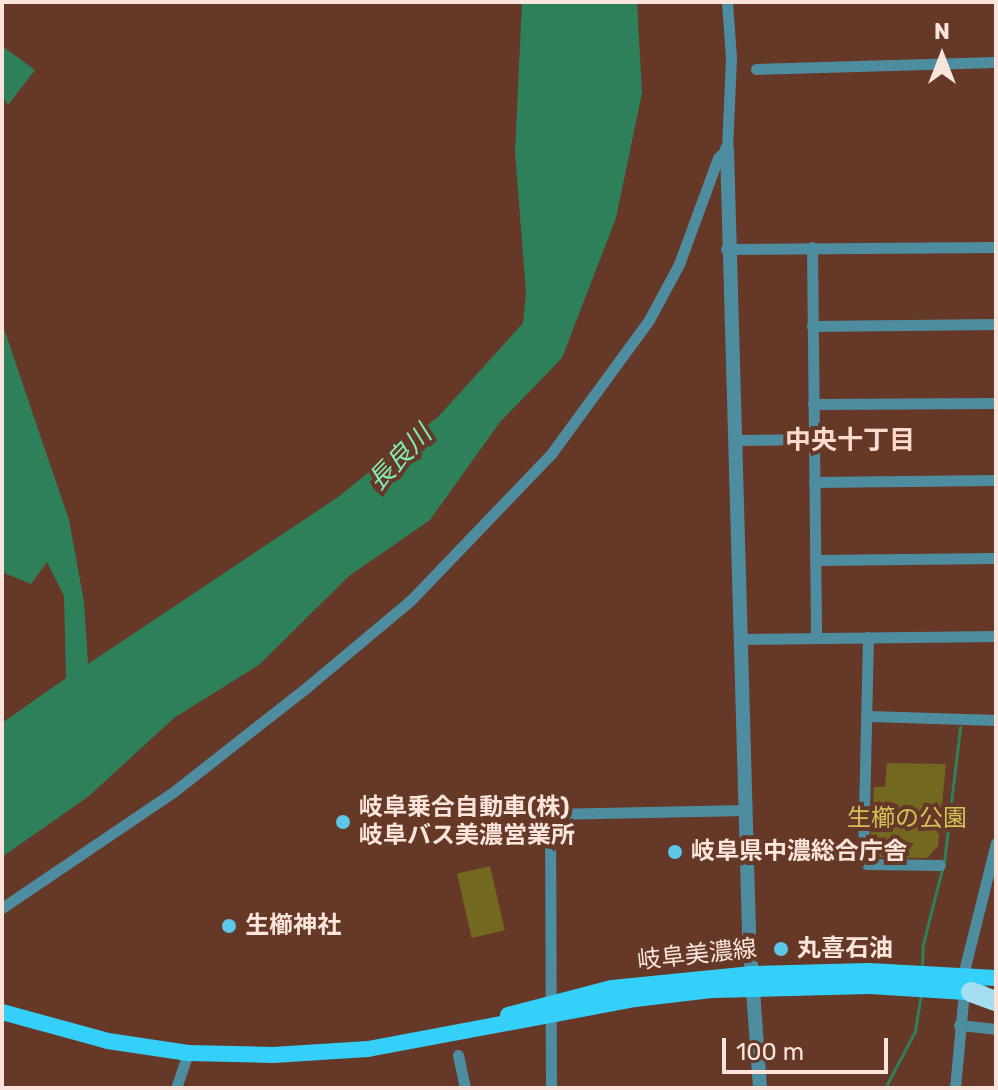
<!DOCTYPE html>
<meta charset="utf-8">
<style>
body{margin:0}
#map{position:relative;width:998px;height:1090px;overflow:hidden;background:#663827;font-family:Rubik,"Noto Sans JP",sans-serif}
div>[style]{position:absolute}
.green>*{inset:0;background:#736820;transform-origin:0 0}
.water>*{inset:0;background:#2e805b}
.stream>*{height:3px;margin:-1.5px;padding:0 1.5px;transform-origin:1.5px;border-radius:1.5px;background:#2e805b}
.minor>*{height:11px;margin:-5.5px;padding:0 5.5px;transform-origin:5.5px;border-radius:5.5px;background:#4e8da0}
.tertiary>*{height:14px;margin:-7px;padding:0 7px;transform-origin:7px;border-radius:7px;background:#4e8da0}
.primary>*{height:16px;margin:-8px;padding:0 8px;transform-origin:8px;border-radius:8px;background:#35d0f9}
.motorway>*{height:20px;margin:-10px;padding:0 10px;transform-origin:10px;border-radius:10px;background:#a6def1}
.dots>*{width:22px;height:22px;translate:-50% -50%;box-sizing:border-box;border:4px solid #663827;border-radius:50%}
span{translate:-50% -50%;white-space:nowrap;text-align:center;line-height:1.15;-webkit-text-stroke:8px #663827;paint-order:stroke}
.poi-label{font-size:24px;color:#fbe4db;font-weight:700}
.left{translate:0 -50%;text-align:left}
.park-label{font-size:24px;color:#d1c156}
.street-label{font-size:24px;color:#fbe4db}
.neighbourhood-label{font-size:26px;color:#fddacd;font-weight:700}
.water-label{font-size:26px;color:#7eedb6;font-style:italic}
.frame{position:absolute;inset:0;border:4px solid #fbe4db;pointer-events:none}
.north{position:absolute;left:902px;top:16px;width:80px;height:80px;-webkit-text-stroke:6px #663827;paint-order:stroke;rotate:0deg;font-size:22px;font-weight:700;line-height:32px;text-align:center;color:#fbe4db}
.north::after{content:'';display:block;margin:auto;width:28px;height:36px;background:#fbe4db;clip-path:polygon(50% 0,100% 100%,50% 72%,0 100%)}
.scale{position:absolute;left:722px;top:1038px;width:166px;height:36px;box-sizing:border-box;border:4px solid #fbe4db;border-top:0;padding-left:10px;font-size:24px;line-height:28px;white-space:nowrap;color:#fbe4db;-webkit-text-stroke:6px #663827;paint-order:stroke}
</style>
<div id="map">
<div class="green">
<div style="clip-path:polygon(887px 763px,946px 764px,938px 846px,927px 858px,877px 857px,870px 849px,874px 787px,885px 787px)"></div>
<div style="left:490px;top:866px;width:66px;height:34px;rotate:77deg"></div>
</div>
<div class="water">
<div style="clip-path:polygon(522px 2px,637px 2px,642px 93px,616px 218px,562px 358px,500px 422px,430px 520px,349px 576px,259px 665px,174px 718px,89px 796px,2px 857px,2px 723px,66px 678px,64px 596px,47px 562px,31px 584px,2px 572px,2px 323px,69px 520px,84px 602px,88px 664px,338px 497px,439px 416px,523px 323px,526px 293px,515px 152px)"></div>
<div style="clip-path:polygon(2px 46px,35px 70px,8px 105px,2px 96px)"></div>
</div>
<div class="stream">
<div style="left:944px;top:862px;width:136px;rotate:-83.2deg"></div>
<div style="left:922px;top:967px;width:23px;rotate:-88deg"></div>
<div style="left:923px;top:944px;width:77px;rotate:-75.8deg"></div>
<div style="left:885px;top:1088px;width:64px;rotate:-62.2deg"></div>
<div style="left:915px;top:1031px;width:36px;rotate:-81deg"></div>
</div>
<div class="minor">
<div style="left:756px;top:69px;width:240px;rotate:-1.7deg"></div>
<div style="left:812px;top:247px;width:391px;rotate:89.4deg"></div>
<div style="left:726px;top:249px;width:270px;rotate:-0.4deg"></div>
<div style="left:812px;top:326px;width:184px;rotate:-0.6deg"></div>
<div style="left:813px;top:404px;width:183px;rotate:-0.3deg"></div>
<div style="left:735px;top:440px;width:79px;rotate:-0.7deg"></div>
<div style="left:814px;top:482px;width:182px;rotate:-0.6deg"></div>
<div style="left:815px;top:560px;width:181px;rotate:-0.6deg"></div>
<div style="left:868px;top:637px;width:220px;rotate:91.3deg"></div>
<div style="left:863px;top:857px;width:8px;rotate:60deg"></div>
<div style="left:867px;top:864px;width:73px;rotate:0.8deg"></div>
<div style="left:742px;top:639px;width:254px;rotate:-0.7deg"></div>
<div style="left:869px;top:716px;width:127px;rotate:1.8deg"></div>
<div style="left:2px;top:908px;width:205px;rotate:-34.1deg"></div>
<div style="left:172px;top:793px;width:172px;rotate:-38.1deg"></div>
<div style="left:307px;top:687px;width:134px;rotate:-39.9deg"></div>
<div style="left:410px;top:601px;width:204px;rotate:-46.2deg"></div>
<div style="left:551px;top:454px;width:166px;rotate:-53.8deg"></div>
<div style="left:649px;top:320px;width:64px;rotate:-61.8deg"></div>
<div style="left:679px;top:264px;width:113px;rotate:-69.8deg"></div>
<div style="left:718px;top:158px;width:13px;rotate:-45deg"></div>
<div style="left:727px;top:149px;width:91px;rotate:-87.5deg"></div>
<div style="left:731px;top:58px;width:56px;rotate:-94.1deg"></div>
<div style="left:963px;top:975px;width:136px;rotate:-76deg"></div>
<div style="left:959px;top:1025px;width:37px;rotate:6deg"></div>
<div style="left:458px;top:1055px;width:34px;rotate:78deg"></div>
<div style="left:176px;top:1088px;width:37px;rotate:-71deg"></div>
<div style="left:551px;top:1088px;width:274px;rotate:-90.2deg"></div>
<div style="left:550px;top:814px;width:196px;rotate:-1.2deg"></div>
<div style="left:955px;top:1088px;width:97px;rotate:-84.7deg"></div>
</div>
<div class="tertiary">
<div style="left:727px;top:149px;width:785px;rotate:88.39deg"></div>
<div style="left:749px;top:934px;width:154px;rotate:85.9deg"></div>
</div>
<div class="primary">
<div style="left:2px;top:1012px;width:110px;rotate:15.3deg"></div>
<div style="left:108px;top:1041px;width:81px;rotate:8.5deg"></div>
<div style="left:188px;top:1053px;width:85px;rotate:1.3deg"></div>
<div style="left:273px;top:1055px;width:95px;rotate:-3.6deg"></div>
<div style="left:368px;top:1049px;width:272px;rotate:-10.6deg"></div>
<div style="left:635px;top:999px;width:79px;rotate:-6.6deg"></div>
<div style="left:713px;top:990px;width:157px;rotate:-1.5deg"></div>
<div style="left:870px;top:986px;width:112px;rotate:3.6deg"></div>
<div style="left:508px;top:1015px;width:107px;rotate:-14.6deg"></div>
<div style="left:612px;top:988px;width:141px;rotate:-5.7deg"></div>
<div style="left:752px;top:974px;width:117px;rotate:-1.5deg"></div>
<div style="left:869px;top:971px;width:127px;rotate:3.2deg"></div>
</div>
<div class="motorway">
<div style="left:971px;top:992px;width:27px;rotate:20deg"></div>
</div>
<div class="dots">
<div style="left:343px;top:822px;background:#5cc7e8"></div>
<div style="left:675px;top:852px;background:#5cc7e8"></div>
<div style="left:229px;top:926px;background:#5cc7e8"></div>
<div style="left:781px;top:949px;background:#5cc7e8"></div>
</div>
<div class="poi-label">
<span class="left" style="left:359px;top:822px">岐阜乗合自動車(株)<br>岐阜バス美濃営業所</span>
<span class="left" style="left:691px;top:852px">岐阜県中濃総合庁舎</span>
<span class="left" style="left:245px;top:926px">生櫛神社</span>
<span class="left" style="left:797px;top:949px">丸喜石油</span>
</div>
<div class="park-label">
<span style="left:907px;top:819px">生櫛の公園</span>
</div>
<div class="street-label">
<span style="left:697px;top:955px;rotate:-6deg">岐阜美濃線</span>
</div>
<div class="neighbourhood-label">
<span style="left:850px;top:441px">中央十丁目</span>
</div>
<div class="water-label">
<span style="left:400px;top:458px;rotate:-46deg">長良川</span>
</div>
<div class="frame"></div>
<div class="north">N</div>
<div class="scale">100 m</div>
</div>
